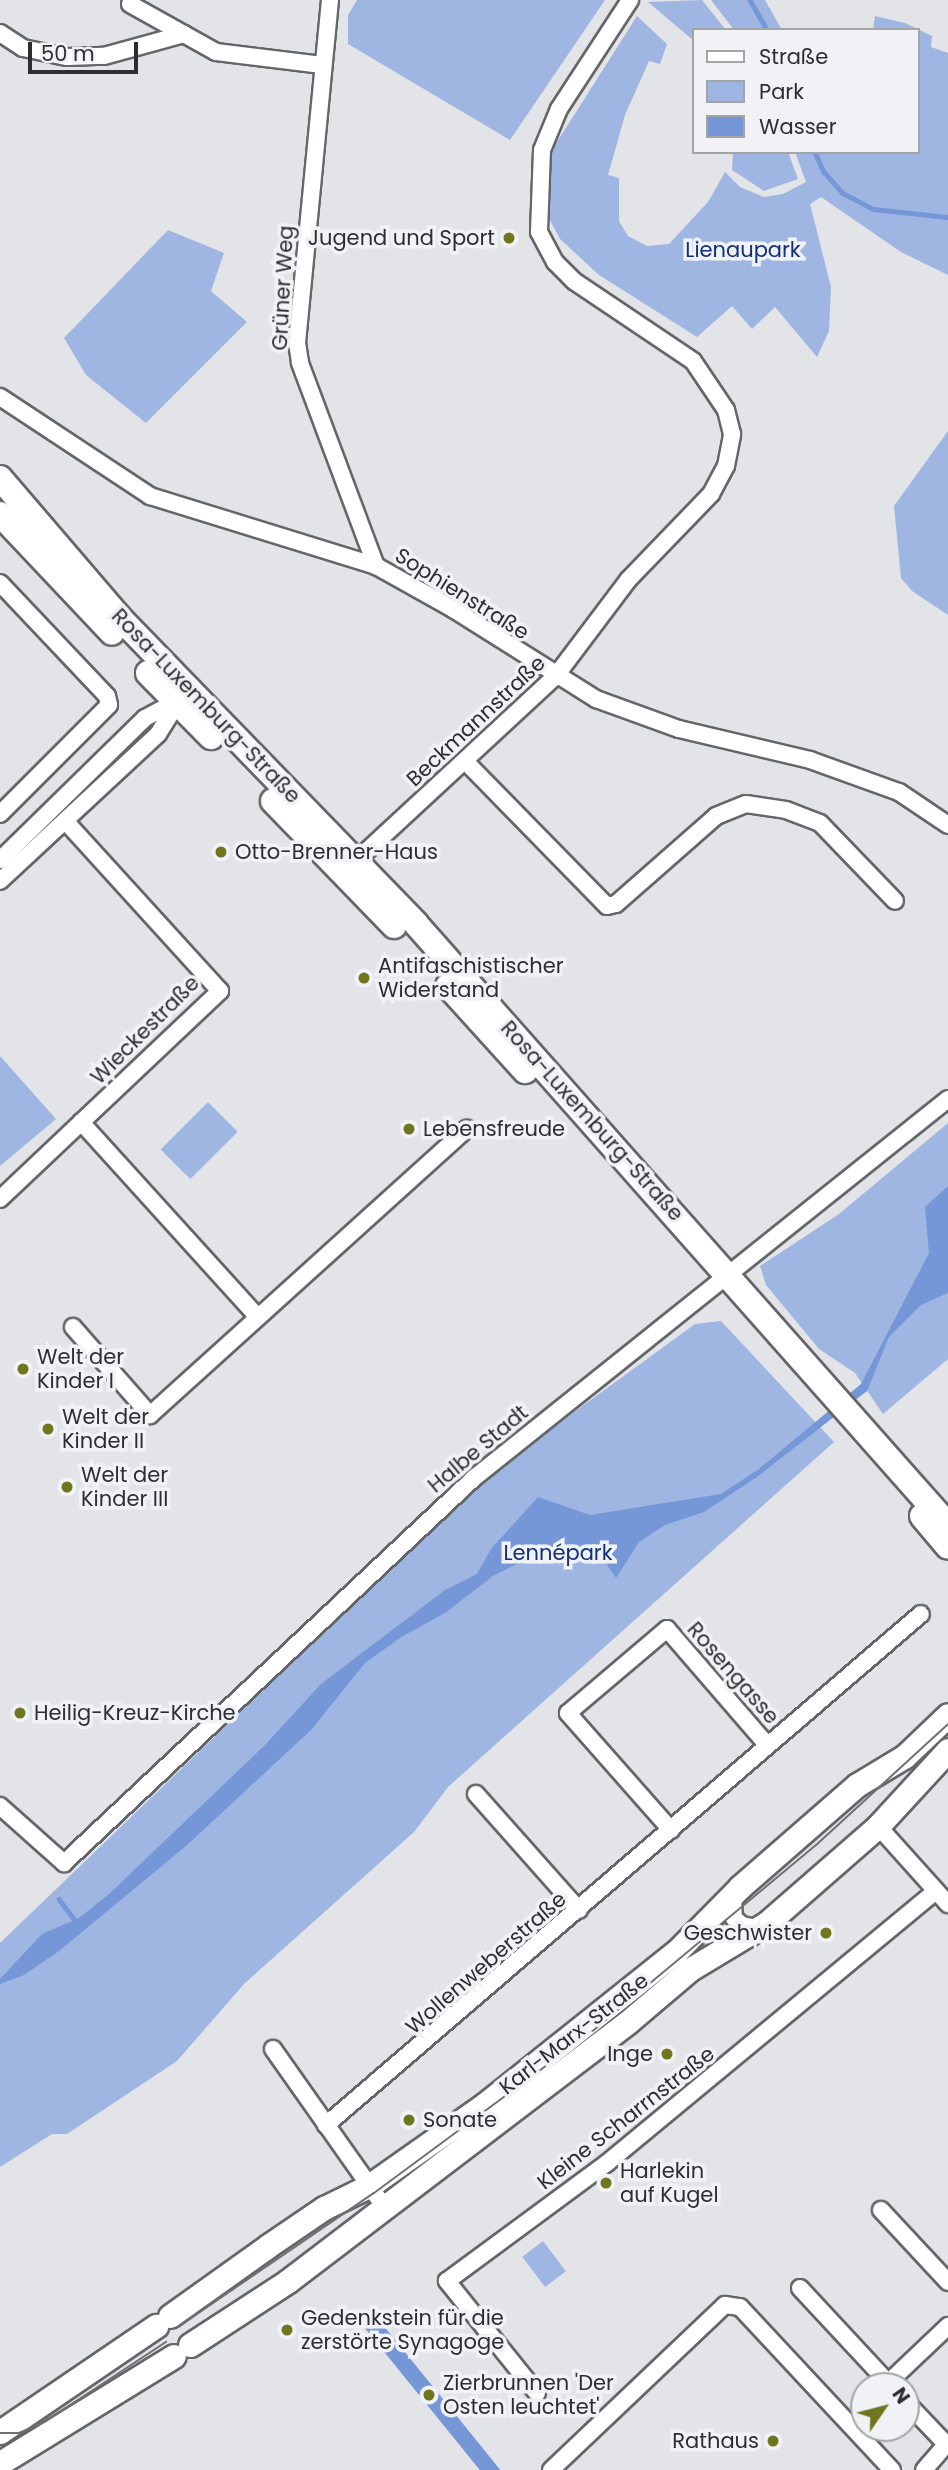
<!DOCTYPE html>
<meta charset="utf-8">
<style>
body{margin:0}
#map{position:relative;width:948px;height:2470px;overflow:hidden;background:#e3e4e7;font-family:Poppins,sans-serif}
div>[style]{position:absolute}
.green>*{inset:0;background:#9fb5e2;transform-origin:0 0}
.water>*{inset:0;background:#7596d7;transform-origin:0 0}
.stream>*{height:4.5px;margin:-2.25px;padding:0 2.25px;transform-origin:2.25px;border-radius:2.25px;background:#7596d7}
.roads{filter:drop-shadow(2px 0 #656669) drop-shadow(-2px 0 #656669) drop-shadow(0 2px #656669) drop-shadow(0 -2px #656669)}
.street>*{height:16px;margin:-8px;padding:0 8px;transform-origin:8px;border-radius:8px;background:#fff}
.secondary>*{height:23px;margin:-11.5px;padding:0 11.5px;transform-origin:11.5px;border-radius:11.5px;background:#fff}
.primary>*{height:24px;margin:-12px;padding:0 12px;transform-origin:12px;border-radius:12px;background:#fff}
.tram>*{height:2px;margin:-1px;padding:0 1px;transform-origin:1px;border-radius:1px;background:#6f7072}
.dots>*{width:19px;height:19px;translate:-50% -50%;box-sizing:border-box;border:4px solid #f0f2f5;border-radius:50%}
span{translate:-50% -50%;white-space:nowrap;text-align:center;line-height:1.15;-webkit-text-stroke:7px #f0f2f5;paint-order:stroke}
.poi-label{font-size:21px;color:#2e2e30}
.right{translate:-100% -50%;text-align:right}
.left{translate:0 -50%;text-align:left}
.park-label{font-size:21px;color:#10307b}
.street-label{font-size:21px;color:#2e2e30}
.legend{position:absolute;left:692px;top:28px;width:228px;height:126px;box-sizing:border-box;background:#f0f2f5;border:2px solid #a2a4a6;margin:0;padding:9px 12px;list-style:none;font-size:21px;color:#2e2e30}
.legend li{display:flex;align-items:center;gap:14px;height:35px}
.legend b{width:35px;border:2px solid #a2a4a6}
.north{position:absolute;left:850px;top:2372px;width:70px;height:70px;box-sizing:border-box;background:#f0f2f5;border:2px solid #a2a4a6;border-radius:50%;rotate:55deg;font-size:19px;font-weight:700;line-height:28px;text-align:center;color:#2e2e30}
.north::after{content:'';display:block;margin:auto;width:24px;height:32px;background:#6f761e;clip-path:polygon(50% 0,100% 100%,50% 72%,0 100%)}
.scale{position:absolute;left:28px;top:42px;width:110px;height:32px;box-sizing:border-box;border:4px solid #2e2e30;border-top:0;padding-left:9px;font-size:21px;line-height:24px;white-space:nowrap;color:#2e2e30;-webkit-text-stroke:5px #f0f2f5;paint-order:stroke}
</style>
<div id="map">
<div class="green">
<div style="clip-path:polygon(357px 0,605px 0,510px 140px,348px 44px,348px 15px)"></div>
<div style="clip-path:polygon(702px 0,726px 30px,694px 30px,694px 41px,648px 2px)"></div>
<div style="clip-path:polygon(711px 0,765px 0,782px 30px,734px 30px)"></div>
<div style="clip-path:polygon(637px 16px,667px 44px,660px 64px,649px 61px,625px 115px,608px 175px,619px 178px,619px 221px,628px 236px,647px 246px,669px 244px,708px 202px,725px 172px,740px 187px,764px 197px,783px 194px,806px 182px,795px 152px,918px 152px,918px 30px,873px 30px,875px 16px,905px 23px,932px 36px,931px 47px,948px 53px,948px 275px,901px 252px,821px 197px,810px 204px,831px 287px,829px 331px,817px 357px,775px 307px,752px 329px,732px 306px,697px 337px,599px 275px,560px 239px,543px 207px,550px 153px)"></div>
<div style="clip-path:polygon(733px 152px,788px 152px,798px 179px,764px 191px,732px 170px)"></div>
<div style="clip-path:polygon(168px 230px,224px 253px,211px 291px,247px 322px,146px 423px,86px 375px,64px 338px)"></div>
<div style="clip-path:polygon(948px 431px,948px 615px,912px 591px,901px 578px,894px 506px)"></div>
<div style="clip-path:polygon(0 1056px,56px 1119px,0 1166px)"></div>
<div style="left:208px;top:1102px;width:42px;height:67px;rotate:45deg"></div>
<div style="clip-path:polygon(948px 1123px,948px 1359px,883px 1414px,855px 1373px,819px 1349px,766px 1285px,760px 1266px,839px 1214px)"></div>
<div style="clip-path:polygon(721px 1321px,834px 1442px,448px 1787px,414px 1832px,244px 1984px,177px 2061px,67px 2134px,52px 2134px,0 2167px,0 1943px,485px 1477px,695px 1324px)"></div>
<div style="left:543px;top:2241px;width:38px;height:26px;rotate:53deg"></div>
</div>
<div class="water">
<div style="clip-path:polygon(948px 1186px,948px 1293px,921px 1305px,889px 1337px,867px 1391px,757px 1477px,704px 1512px,665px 1525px,639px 1542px,616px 1578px,605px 1562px,577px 1544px,548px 1548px,493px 1576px,445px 1613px,403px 1636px,365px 1663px,311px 1730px,186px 1846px,59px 1951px,24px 1975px,0 1984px,0 1979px,42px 1934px,79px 1918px,109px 1894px,264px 1746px,321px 1684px,445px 1590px,477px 1574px,491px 1549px,538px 1497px,590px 1515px,721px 1494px,759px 1469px,861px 1384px,929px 1253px,925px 1207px)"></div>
<div style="left:370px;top:2309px;width:208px;height:16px;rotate:51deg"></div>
</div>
<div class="stream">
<div style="left:750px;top:0;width:34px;rotate:60deg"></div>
<div style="left:815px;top:152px;width:22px;rotate:66deg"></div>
<div style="left:824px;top:172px;width:28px;rotate:48deg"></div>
<div style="left:843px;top:193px;width:34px;rotate:28deg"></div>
<div style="left:873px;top:209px;width:75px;rotate:6.1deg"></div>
<div style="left:59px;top:1899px;width:26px;rotate:53deg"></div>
</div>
<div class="roads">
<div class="street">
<div style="left:330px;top:0;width:345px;rotate:95.5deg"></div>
<div style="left:297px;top:343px;width:20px;rotate:81deg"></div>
<div style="left:300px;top:363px;width:217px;rotate:69.5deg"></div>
<div style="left:130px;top:4px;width:98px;rotate:29.2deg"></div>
<div style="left:216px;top:52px;width:107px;rotate:7deg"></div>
<div style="left:0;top:33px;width:27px;rotate:33deg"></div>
<div style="left:23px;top:48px;width:45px;rotate:11.6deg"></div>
<div style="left:67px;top:57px;width:37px;rotate:-2deg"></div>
<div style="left:104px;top:56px;width:83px;rotate:-15.4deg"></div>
<div style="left:0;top:397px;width:180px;rotate:33.4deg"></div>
<div style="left:150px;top:496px;width:237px;rotate:17.2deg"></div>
<div style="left:376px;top:566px;width:88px;rotate:29.2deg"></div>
<div style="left:453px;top:609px;width:169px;rotate:32.2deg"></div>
<div style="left:596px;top:699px;width:88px;rotate:19.9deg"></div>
<div style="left:679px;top:729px;width:135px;rotate:13.3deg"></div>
<div style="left:810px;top:760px;width:95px;rotate:19.8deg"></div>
<div style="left:899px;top:792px;width:59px;rotate:34deg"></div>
<div style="left:0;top:583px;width:156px;rotate:46.6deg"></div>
<div style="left:107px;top:696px;width:9px;rotate:77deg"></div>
<div style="left:109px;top:705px;width:154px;rotate:135deg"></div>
<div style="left:465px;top:761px;width:203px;rotate:45.6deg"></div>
<div style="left:607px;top:906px;width:9px;rotate:-13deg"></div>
<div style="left:616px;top:904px;width:133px;rotate:-41.3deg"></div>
<div style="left:716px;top:816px;width:32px;rotate:-22deg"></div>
<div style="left:746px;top:804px;width:40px;rotate:8.5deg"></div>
<div style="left:786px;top:810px;width:36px;rotate:21deg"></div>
<div style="left:820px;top:823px;width:108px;rotate:46.1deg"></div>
<div style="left:0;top:860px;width:203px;rotate:-44.4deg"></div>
<div style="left:145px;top:718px;width:43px;rotate:-27.8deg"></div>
<div style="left:356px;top:861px;width:271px;rotate:-42.8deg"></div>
<div style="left:555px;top:677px;width:121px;rotate:-53deg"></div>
<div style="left:628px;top:580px;width:120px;rotate:-46deg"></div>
<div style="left:711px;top:494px;width:32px;rotate:-62deg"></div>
<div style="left:726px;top:466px;width:33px;rotate:-79deg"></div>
<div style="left:732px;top:434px;width:25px;rotate:-104deg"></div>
<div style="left:726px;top:410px;width:59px;rotate:-124deg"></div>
<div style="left:693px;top:361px;width:143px;rotate:-146.1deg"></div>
<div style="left:574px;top:281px;width:27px;rotate:-135deg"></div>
<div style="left:555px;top:262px;width:34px;rotate:-118deg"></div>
<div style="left:539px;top:232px;width:82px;rotate:-87.9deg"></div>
<div style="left:542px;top:150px;width:44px;rotate:-67.5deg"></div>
<div style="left:559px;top:109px;width:130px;rotate:-56.9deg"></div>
<div style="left:0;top:881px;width:216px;rotate:-42.9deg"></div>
<div style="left:158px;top:734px;width:36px;rotate:-58deg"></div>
<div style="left:81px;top:1122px;width:263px;rotate:47.8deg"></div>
<div style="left:0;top:1199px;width:303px;rotate:-43.4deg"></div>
<div style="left:220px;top:991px;width:229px;rotate:-132.3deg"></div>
<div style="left:73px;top:1327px;width:117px;rotate:48.8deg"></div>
<div style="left:150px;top:1415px;width:427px;rotate:-42.1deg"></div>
<div style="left:476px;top:1794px;width:155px;rotate:48.4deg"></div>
<div style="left:0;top:1806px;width:86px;rotate:41.7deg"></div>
<div style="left:64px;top:1863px;width:562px;rotate:-43.2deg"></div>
<div style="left:474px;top:1478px;width:607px;rotate:-38.65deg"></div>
<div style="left:878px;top:1826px;width:105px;rotate:48.1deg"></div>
<div style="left:671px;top:1830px;width:156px;rotate:-131.4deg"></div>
<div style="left:568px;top:1713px;width:130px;rotate:-40.3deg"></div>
<div style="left:667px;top:1629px;width:153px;rotate:49.2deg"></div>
<div style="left:733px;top:1895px;width:23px;rotate:88deg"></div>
<div style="left:734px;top:1918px;width:11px;rotate:41deg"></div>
<div style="left:742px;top:1925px;width:16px;rotate:11deg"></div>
<div style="left:273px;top:2049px;width:194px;rotate:54.8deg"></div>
<div style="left:326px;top:2125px;width:784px;rotate:-40.66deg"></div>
<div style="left:881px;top:2210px;width:98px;rotate:47.1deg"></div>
<div style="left:800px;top:2288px;width:134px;rotate:47.1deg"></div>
<div style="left:888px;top:2383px;width:83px;rotate:-43.5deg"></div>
<div style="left:537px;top:2393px;width:144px;rotate:-128.8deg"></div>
<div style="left:447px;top:2281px;width:199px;rotate:-36.4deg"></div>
<div style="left:607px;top:2163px;width:427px;rotate:-39.6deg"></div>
<div style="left:906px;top:2402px;width:58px;rotate:46.4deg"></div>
<div style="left:551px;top:2470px;width:240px;rotate:-43.5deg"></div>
<div style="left:725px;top:2305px;width:15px;rotate:8deg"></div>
<div style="left:740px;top:2307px;width:223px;rotate:47deg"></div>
<div style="left:924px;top:2470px;width:37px;rotate:-49deg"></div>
</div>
<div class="secondary">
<div style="left:170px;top:2316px;width:120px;rotate:-35.5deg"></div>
<div style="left:268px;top:2246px;width:68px;rotate:-34.2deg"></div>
<div style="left:324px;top:2208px;width:50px;rotate:-26.1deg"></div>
<div style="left:369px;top:2186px;width:141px;rotate:-35.2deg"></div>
<div style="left:484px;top:2105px;width:246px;rotate:-38.6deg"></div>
<div style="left:676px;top:1952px;width:91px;rotate:-45.4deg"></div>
<div style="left:740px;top:1887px;width:155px;rotate:-41.1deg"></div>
<div style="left:857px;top:1785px;width:56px;rotate:-31.1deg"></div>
<div style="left:905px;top:1756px;width:59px;rotate:-43.6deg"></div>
<div style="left:190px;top:2345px;width:117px;rotate:-33.1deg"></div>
<div style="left:288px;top:2281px;width:427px;rotate:-37.3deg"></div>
<div style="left:628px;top:2022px;width:80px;rotate:-40.4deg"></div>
<div style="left:689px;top:1970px;width:91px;rotate:-31.1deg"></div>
<div style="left:767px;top:1923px;width:147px;rotate:-41.1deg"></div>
<div style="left:878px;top:1826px;width:103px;rotate:-47.4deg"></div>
<div style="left:0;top:2432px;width:189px;rotate:-34.2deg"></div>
<div style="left:0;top:2463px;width:204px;rotate:-31.6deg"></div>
</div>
<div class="primary">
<div style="left:0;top:478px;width:183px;rotate:49.4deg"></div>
<div style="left:119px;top:617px;width:427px;rotate:45.9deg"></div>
<div style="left:416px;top:924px;width:803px;rotate:48.49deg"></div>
<div style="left:0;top:514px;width:163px;rotate:46.7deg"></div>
<div style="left:148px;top:673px;width:90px;rotate:45.5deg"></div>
<div style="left:273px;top:801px;width:174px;rotate:45.9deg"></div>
<div style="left:448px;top:986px;width:115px;rotate:47.8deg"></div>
<div style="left:922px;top:1516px;width:40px;rotate:50deg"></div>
</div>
</div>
<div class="tram">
<div style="left:178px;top:2327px;width:237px;rotate:-34.4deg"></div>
<div style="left:374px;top:2193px;width:267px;rotate:-36.5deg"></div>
<div style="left:589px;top:2034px;width:295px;rotate:-39.8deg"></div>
<div style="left:816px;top:1845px;width:179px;rotate:-42.5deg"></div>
<div style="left:0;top:2433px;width:19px"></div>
<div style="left:19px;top:2433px;width:30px;rotate:-24deg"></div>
<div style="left:46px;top:2421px;width:144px;rotate:-33.4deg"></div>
</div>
<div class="dots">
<div style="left:509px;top:238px;background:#6f761e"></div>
<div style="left:221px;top:852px;background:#6f761e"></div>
<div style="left:364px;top:978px;background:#6f761e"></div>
<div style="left:409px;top:1129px;background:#6f761e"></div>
<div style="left:23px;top:1369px;background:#6f761e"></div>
<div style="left:48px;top:1429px;background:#6f761e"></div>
<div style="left:67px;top:1487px;background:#6f761e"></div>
<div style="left:20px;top:1713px;background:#6f761e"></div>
<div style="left:826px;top:1933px;background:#6f761e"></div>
<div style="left:667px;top:2054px;background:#6f761e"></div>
<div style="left:409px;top:2120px;background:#6f761e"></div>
<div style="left:606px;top:2183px;background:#6f761e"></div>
<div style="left:287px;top:2330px;background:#6f761e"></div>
<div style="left:429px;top:2395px;background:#6f761e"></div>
<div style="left:773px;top:2441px;background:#6f761e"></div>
</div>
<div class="poi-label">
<span class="right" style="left:495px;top:238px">Jugend und Sport</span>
<span class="left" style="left:235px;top:852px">Otto-Brenner-Haus</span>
<span class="left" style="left:378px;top:978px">Antifaschistischer<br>Widerstand</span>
<span class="left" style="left:423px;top:1129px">Lebensfreude</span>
<span class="left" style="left:37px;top:1369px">Welt der<br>Kinder I</span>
<span class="left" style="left:62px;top:1429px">Welt der<br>Kinder II</span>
<span class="left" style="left:81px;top:1487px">Welt der<br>Kinder III</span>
<span class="left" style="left:34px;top:1713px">Heilig-Kreuz-Kirche</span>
<span class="right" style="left:812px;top:1933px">Geschwister</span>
<span class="right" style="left:653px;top:2054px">Inge</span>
<span class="left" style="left:423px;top:2120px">Sonate</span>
<span class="left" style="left:620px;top:2183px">Harlekin<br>auf Kugel</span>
<span class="left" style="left:301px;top:2330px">Gedenkstein für die<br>zerstörte Synagoge</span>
<span class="left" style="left:443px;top:2395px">Zierbrunnen 'Der<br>Osten leuchtet'</span>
<span class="right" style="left:759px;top:2441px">Rathaus</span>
</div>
<div class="park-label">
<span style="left:743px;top:250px">Lienaupark</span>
<span style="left:558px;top:1553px">Lennépark</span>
</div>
<div class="street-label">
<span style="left:283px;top:288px;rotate:-87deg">Grüner Weg</span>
<span style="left:462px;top:594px;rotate:32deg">Sophienstraße</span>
<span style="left:206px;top:706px;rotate:46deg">Rosa-Luxemburg-Straße</span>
<span style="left:476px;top:721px;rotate:-43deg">Beckmannstraße</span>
<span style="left:145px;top:1030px;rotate:-45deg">Wieckestraße</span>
<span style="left:592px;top:1121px;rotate:48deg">Rosa-Luxemburg-Straße</span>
<span style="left:478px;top:1449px;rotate:-40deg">Halbe Stadt</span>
<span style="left:733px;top:1673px;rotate:49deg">Rosengasse</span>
<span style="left:486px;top:1963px;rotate:-41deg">Wollenweberstraße</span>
<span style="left:574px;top:2034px;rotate:-38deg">Karl-Marx-Straße</span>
<span style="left:626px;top:2118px;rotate:-38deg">Kleine Scharrnstraße</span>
</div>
<ul class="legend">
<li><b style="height:9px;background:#fff"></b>Straße</li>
<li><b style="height:19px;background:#9fb5e2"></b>Park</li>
<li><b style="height:19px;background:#7596d7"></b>Wasser</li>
</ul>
<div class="north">N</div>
<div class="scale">50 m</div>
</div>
